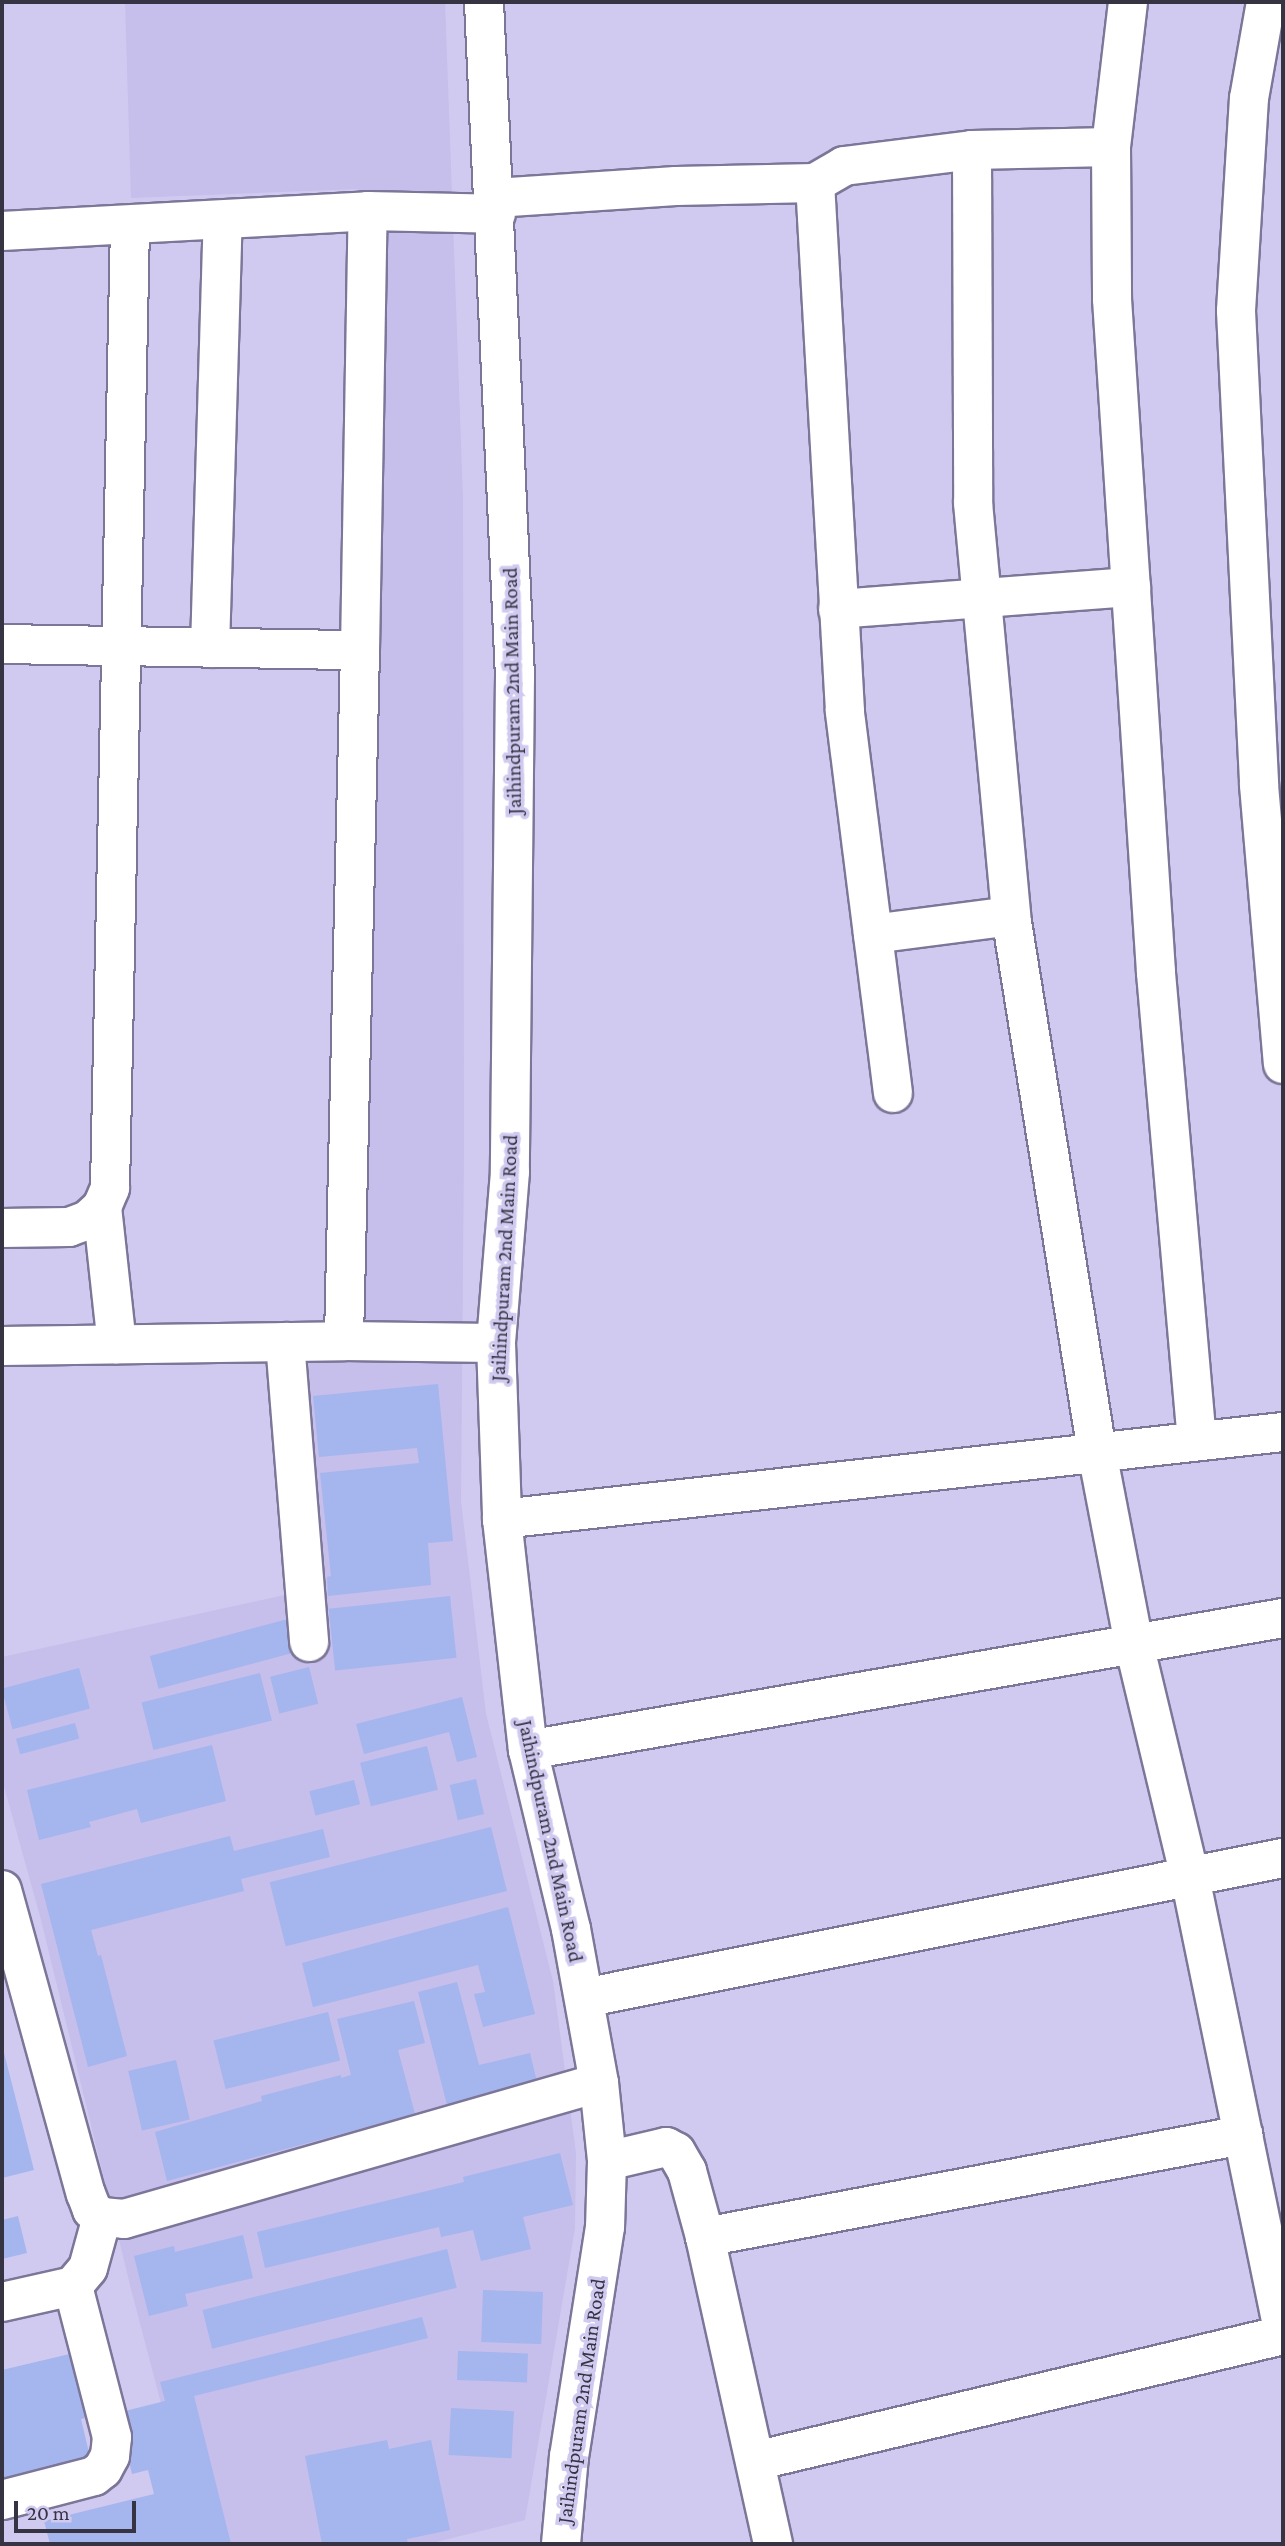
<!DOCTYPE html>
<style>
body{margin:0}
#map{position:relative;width:1285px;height:2546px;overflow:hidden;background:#d0caf0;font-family:"Crimson Pro",serif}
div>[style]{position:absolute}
.built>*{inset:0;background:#c6beeb}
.building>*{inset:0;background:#a5b5ee;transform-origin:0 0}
.roads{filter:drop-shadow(2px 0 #7c7698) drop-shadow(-2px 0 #7c7698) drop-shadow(0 2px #7c7698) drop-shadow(0 -2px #7c7698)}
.minor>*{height:38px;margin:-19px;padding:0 19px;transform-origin:19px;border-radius:19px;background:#fff}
span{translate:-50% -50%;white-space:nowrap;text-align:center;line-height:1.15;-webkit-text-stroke:7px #d0caf0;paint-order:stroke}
.street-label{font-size:21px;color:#363443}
.frame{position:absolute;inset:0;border:4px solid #363443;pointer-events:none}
.scale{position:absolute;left:14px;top:2501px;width:122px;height:32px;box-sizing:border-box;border:4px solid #363443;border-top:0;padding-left:9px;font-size:21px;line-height:24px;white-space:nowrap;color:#363443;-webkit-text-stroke:5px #d0caf0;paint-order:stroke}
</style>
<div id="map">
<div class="built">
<div style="clip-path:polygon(125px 2px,445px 2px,463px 499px,464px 1146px,461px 1501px,486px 1714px,553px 1981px,576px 2153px,575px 2228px,525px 2520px,428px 2544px,198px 2544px,131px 2289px,41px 1920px,2px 1779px,2px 1657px,312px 1589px,299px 1353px,357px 1355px,358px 189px,131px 198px)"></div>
</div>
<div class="building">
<div style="clip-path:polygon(438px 1384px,453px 1541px,428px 1543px,431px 1585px,328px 1596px,327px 1577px,331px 1576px,320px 1473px,419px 1463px,417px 1448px,319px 1457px,313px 1396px)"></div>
<div style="left:450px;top:1596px;width:62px;height:122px;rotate:84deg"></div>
<div style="left:288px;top:1619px;width:34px;height:143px;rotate:75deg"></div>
<div style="left:309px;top:1667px;width:38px;height:40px;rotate:76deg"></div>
<div style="left:79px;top:1668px;width:42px;height:80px;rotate:75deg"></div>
<div style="left:260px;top:1673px;width:49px;height:122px;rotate:76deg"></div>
<div style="clip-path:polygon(462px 1697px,477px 1757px,457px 1762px,449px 1732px,364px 1754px,356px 1724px)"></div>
<div style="left:75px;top:1723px;width:16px;height:61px;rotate:75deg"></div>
<div style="clip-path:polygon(212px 1745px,226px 1801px,141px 1823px,137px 1809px,89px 1822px,91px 1827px,39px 1840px,27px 1790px)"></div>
<div style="left:427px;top:1746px;width:45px;height:69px;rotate:76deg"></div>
<div style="left:476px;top:1779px;width:36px;height:27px;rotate:77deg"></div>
<div style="left:354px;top:1780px;width:25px;height:46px;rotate:76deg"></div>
<div style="left:491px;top:1827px;width:66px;height:228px;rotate:76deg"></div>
<div style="clip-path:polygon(323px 1829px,330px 1857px,241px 1879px,244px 1891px,91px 1930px,98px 1956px,101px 1955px,127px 2056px,88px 2067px,41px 1884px,230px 1836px,234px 1851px)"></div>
<div style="clip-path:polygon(508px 1907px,535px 2014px,483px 2027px,474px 1994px,485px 1992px,478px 1965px,313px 2007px,302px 1963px)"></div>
<div style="clip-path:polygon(457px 1982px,479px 2065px,530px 2053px,537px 2082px,447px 2105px,418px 1992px)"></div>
<div style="clip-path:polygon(414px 2001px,425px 2043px,398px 2050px,415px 2114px,167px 2181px,155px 2132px,262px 2101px,261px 2096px,341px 2075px,341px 2078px,351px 2075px,337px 2019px)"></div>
<div style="left:328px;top:2012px;width:50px;height:118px;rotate:76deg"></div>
<div style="clip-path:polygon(2px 2045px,34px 2170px,2px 2178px)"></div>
<div style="left:176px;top:2060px;width:61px;height:49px;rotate:77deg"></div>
<div style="clip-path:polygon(560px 2153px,573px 2205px,523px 2217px,531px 2249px,481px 2261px,473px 2230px,441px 2237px,439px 2227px,265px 2268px,257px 2232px,464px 2182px,463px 2177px)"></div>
<div style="clip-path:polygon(18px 2216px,27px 2253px,2px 2259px,2px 2220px)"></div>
<div style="clip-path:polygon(243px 2235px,253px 2278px,185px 2294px,188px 2306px,149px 2316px,134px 2256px,174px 2246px,175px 2252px)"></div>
<div style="left:447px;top:2249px;width:40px;height:252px;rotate:76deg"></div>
<div style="left:483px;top:2290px;width:60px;height:52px;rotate:2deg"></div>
<div style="clip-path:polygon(422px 2317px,428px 2338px,194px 2396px,231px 2544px,50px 2544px,44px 2521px,154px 2494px,148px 2470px,132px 2474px,117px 2413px,165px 2401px,160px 2382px)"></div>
<div style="left:458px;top:2351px;width:70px;height:29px;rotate:2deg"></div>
<div style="clip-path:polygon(78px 2352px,94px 2416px,81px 2419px,90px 2457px,2px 2479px,2px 2370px)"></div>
<div style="left:451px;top:2408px;width:63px;height:47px;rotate:3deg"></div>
<div style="clip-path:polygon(387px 2440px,389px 2449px,431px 2440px,450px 2530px,407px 2539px,408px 2544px,322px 2544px,305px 2456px)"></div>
</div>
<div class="roads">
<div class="minor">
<div style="left:484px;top:2px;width:675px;rotate:87.37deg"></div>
<div style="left:515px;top:676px;width:496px;rotate:90.6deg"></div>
<div style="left:510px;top:1172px;width:172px;rotate:94.7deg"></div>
<div style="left:496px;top:1343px;width:176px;rotate:88deg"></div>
<div style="left:502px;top:1519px;width:232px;rotate:83.6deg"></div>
<div style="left:528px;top:1750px;width:184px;rotate:76.5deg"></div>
<div style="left:571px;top:1929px;width:157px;rotate:79.7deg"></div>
<div style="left:599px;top:2083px;width:78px;rotate:84.1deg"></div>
<div style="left:607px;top:2161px;width:66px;rotate:91.7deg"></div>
<div style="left:605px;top:2227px;width:232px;rotate:98.9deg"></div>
<div style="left:569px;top:2456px;width:88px;rotate:95.2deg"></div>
<div style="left:1128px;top:2px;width:146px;rotate:96.7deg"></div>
<div style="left:1111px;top:147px;width:152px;rotate:89.6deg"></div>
<div style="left:1112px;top:299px;width:675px;rotate:86.26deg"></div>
<div style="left:1156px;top:973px;width:470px;rotate:85deg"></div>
<div style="left:1266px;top:2px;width:97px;rotate:100deg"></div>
<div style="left:1249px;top:98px;width:213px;rotate:93.5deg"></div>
<div style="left:1236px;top:311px;width:475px;rotate:87.2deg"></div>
<div style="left:1259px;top:785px;width:280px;rotate:85.1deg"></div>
<div style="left:972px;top:150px;width:353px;rotate:89.8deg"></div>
<div style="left:973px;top:503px;width:415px;rotate:84.7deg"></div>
<div style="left:1011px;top:916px;width:543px;rotate:80.88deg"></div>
<div style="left:1097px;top:1452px;width:196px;rotate:79.1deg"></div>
<div style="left:1134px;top:1644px;width:240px;rotate:76.5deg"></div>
<div style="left:1190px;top:1877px;width:461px;rotate:78.4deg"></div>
<div style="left:495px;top:198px;width:181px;rotate:-3.8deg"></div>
<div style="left:676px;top:186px;width:139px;rotate:-1.2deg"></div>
<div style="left:2px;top:231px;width:367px;rotate:-3.1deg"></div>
<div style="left:368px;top:211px;width:128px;rotate:1.3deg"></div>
<div style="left:838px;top:609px;width:294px;rotate:-4.3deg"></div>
<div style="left:2px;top:644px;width:358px;rotate:1deg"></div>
<div style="left:360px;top:650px;width:691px;rotate:91.33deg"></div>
<div style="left:210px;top:648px;width:428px;rotate:-88.3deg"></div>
<div style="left:360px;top:650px;width:439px;rotate:-89deg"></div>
<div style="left:873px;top:934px;width:139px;rotate:-7.4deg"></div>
<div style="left:893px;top:1093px;width:385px;rotate:-97.2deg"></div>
<div style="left:845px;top:711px;width:529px;rotate:-93.25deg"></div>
<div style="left:815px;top:183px;width:34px;rotate:-30deg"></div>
<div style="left:844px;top:166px;width:129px;rotate:-7.1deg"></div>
<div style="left:972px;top:150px;width:139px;rotate:-1.2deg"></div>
<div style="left:102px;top:1207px;width:138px;rotate:83.8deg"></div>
<div style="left:2px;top:1228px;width:67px;rotate:-0.9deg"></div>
<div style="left:69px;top:1227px;width:20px;rotate:-20deg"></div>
<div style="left:88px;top:1220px;width:19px;rotate:-43deg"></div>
<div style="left:102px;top:1207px;width:21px;rotate:-67deg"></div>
<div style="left:110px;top:1188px;width:961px;rotate:-88.81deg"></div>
<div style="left:285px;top:1342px;width:301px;rotate:85.4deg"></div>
<div style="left:2px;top:1346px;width:342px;rotate:-0.8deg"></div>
<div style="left:344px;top:1341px;width:152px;rotate:0.8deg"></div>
<div style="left:502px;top:1519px;width:786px;rotate:-6.36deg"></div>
<div style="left:528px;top:1750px;width:766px;rotate:-9.92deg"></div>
<div style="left:2px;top:1890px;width:315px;rotate:74.6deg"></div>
<div style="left:86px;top:2194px;width:17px;rotate:69deg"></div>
<div style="left:92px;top:2210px;width:12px;rotate:35deg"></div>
<div style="left:102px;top:2217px;width:22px;rotate:5deg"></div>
<div style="left:124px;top:2219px;width:494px;rotate:-16deg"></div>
<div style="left:584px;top:1998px;width:713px;rotate:-11.33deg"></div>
<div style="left:607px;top:2161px;width:61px;rotate:-13.3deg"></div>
<div style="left:666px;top:2147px;width:11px;rotate:27deg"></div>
<div style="left:676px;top:2152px;width:22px;rotate:60deg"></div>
<div style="left:687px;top:2171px;width:68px;rotate:74.7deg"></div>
<div style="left:705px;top:2237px;width:314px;rotate:77.5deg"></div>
<div style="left:705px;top:2237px;width:548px;rotate:-10.74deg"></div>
<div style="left:2px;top:2302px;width:73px;rotate:-12.7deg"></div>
<div style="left:73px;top:2286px;width:23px;rotate:-50deg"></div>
<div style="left:88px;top:2268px;width:53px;rotate:-74.6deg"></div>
<div style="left:755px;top:2461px;width:543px;rotate:-13.42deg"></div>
<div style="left:2px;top:2500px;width:95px;rotate:-14.6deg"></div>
<div style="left:94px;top:2476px;width:11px;rotate:-38deg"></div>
<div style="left:103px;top:2469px;width:15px;rotate:-62deg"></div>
<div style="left:110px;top:2456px;width:19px;rotate:-84deg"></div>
<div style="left:112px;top:2437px;width:156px;rotate:-104.5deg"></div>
</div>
</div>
<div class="street-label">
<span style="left:512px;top:691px;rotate:-91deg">Jaihindpuram 2nd Main Road</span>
<span style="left:504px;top:1258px;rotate:-87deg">Jaihindpuram 2nd Main Road</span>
<span style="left:551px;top:1841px;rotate:78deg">Jaihindpuram 2nd Main Road</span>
<span style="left:581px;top:2401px;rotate:-82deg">Jaihindpuram 2nd Main Road</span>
</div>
<div class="frame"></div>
<div class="scale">20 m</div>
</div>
